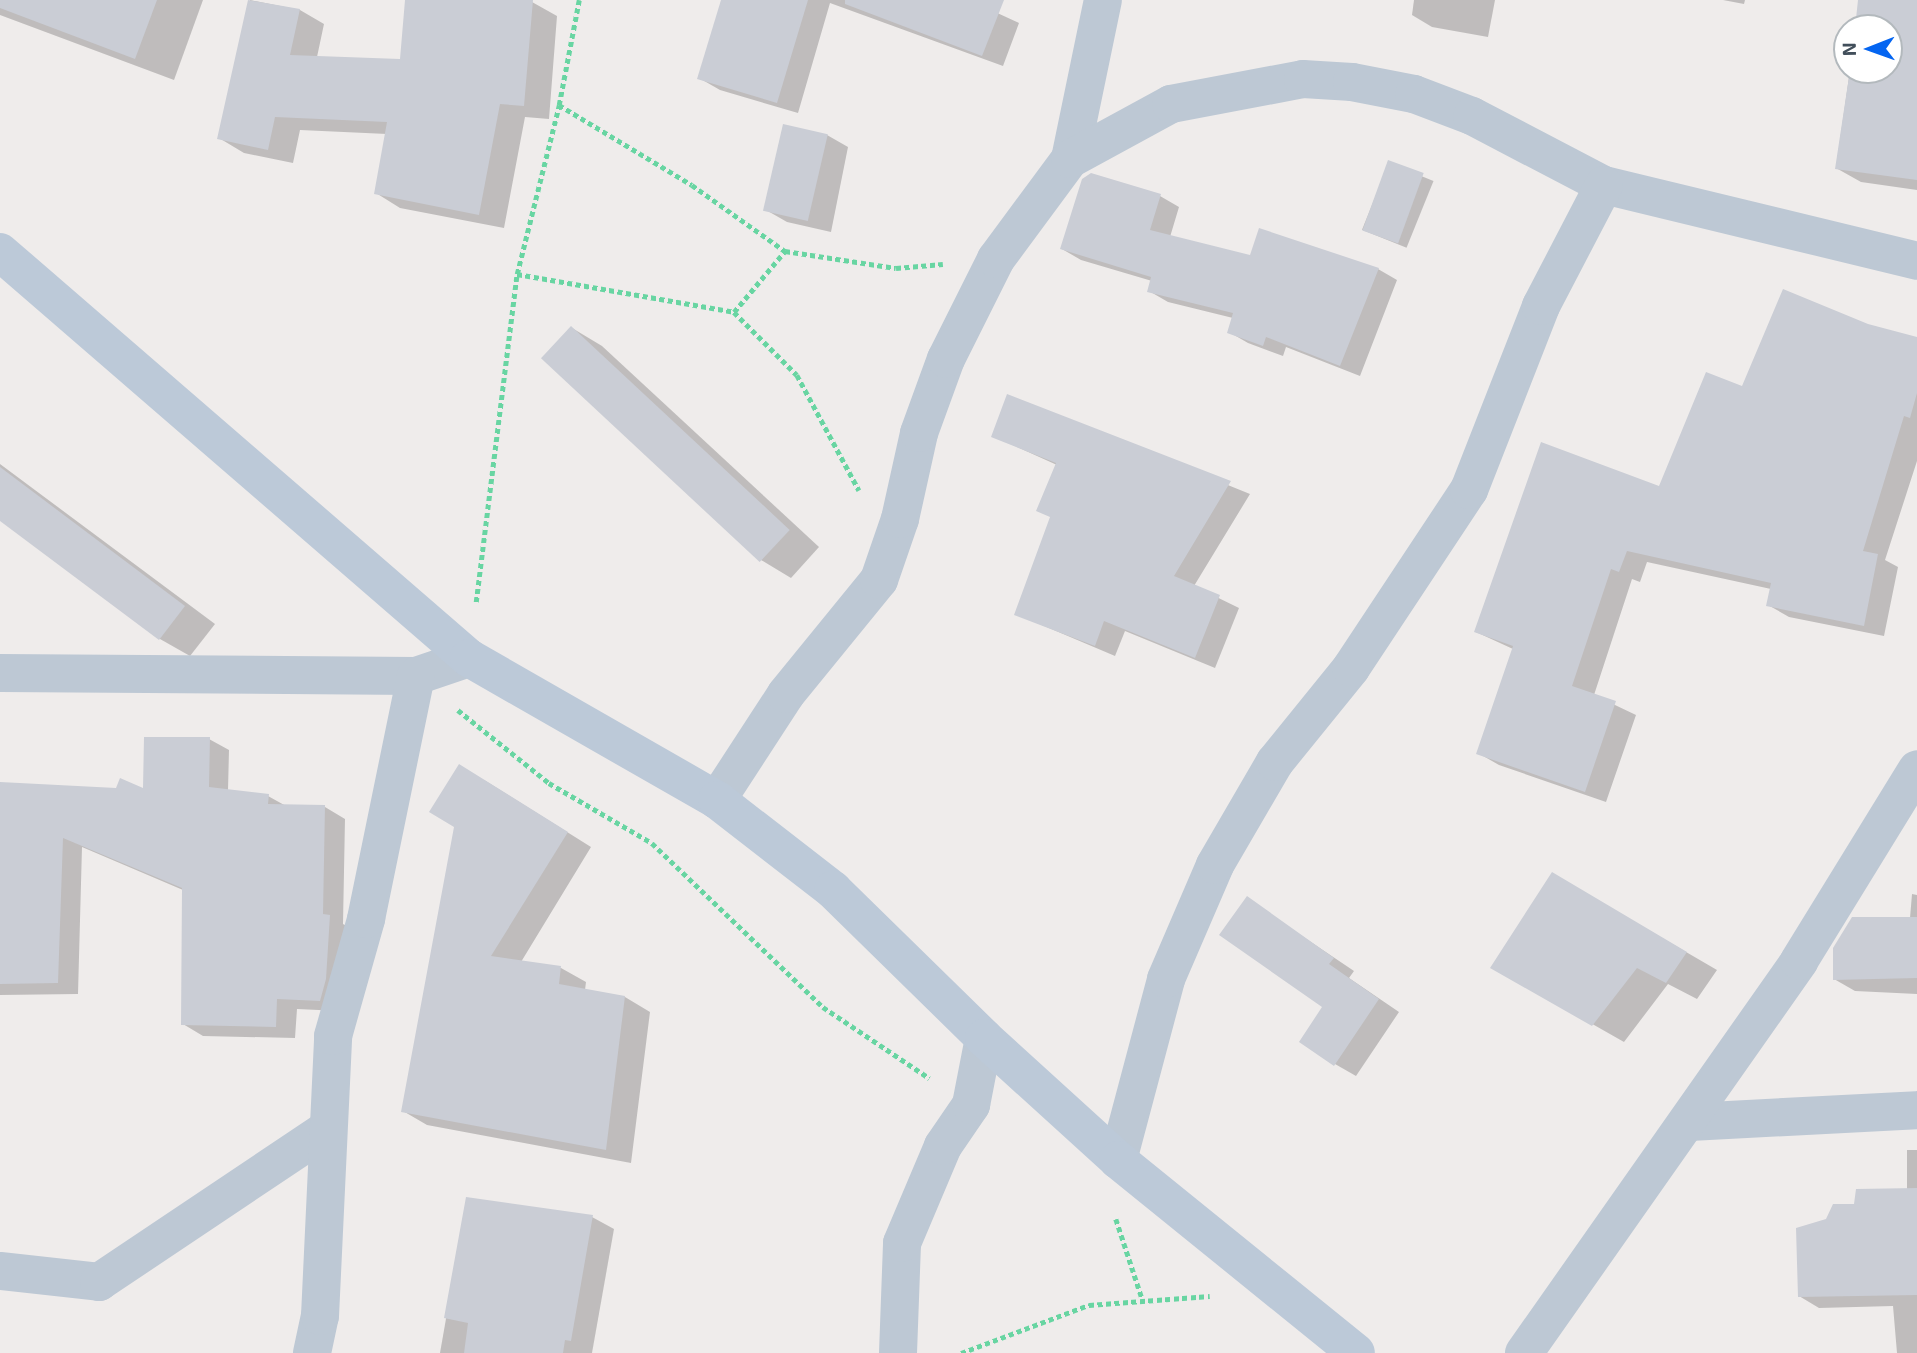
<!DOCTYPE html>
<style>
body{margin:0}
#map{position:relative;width:1917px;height:1353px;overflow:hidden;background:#efeceb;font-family:"Exo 2",sans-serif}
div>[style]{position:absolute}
.shadow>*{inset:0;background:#0003;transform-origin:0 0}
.building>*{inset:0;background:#cacdd5;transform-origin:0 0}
.path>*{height:4.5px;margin-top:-2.25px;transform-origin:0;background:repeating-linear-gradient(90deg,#68d5a2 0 5px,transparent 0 8.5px)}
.street>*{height:38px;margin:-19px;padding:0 19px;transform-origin:19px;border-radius:19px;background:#bdc8d4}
.secondary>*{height:38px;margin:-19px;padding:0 19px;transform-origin:19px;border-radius:19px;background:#bcc9d8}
span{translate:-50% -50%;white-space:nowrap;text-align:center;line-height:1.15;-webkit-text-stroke:6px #fff;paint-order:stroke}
.north{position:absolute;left:1833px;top:14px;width:70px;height:70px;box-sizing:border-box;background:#fff;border:2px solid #b3b9bd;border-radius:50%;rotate:269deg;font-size:19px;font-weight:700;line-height:28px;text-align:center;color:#424f5b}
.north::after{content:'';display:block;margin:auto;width:24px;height:32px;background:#0465f1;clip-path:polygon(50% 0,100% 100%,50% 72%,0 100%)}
</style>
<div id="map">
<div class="shadow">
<div style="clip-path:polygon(0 0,203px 0,174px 80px,0 15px)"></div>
<div style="clip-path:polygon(250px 0,300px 10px,324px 24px,317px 57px,402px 61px,407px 0,532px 2px,557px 16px,549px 119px,525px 117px,504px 228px,400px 208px,376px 193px,387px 134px,300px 130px,293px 163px,244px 153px,219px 138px)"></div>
<div style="clip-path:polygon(723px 0,969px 0,1019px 23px,1003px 66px,830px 3px,798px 113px,720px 90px,699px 78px)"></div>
<div style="clip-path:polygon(1414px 0,1495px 0,1488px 37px,1432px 27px,1412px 15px)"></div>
<div style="clip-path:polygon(1723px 0,1745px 0,1744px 4px)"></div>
<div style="clip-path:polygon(1859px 0,1917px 0,1917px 190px,1861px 182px,1836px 168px,1850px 70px,1889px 70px,1889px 28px,1856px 28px)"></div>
<div style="clip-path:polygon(827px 135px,848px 147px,831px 232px,787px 222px,766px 210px)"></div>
<div style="left:1389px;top:163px;width:48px;height:72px;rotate:22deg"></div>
<div style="clip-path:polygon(1160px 196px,1179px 207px,1170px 237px,1251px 257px,1378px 269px,1397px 280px,1360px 376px,1286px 347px,1283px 356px,1248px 343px,1229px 332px,1233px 318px,1168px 302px,1149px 291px,1152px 281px,1081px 260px,1062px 249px)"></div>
<div style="clip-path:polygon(1868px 326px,1917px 339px,1917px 461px,1885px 560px,1898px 567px,1884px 636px,1789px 617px,1768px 605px,1771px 589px,1647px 562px,1640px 582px,1632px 579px,1594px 695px,1636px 715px,1606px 802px,1499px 765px,1478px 753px,1513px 649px,1476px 632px,1660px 488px,1743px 388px)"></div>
<div style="clip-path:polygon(572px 328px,602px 346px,819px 547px,791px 578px,761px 560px,544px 359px)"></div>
<div style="clip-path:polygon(1008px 396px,1250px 494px,1194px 586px,1239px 608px,1215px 668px,1125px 631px,1115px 656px,1016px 614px,1052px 518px,1057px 465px,993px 436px)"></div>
<div style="clip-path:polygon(0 464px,215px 624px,190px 656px,160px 639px,0 519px)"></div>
<div style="clip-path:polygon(209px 739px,229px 750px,228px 791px,268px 796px,286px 806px,325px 807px,345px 819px,343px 924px,350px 928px,340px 1011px,297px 1009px,295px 1038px,203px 1036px,183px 1024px,183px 890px,82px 847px,78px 994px,0 995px,0 784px,144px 791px)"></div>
<div style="clip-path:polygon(484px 780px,591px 847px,521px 962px,561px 968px,586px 982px,585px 990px,625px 997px,650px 1012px,631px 1163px,427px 1125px,403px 1111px,456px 827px)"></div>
<div style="clip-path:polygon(1552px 874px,1717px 970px,1697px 999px,1668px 984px,1624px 1042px,1492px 967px)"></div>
<div style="clip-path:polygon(1912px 894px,1917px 895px,1917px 994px,1855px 991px,1834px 979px,1910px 918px)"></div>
<div style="clip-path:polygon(1247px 899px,1354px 971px,1349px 978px,1399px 1012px,1356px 1076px,1335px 1064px,1325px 1006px)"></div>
<div style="clip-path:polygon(1907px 1150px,1917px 1150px,1917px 1353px,1897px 1353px,1893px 1306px,1819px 1308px,1799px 1296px,1827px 1221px,1855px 1205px,1907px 1190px)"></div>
<div style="clip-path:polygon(467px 1199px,592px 1217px,614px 1229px,592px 1353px,440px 1353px)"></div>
</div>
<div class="building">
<div style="clip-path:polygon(0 0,157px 0,135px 59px,0 8px)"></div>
<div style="clip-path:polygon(248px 0,300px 9px,290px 55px,400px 59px,405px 0,533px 0,524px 106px,500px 104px,479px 215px,374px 194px,387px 122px,275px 117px,268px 150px,217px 139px)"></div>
<div style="clip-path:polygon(721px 0,808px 0,777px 103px,697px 79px)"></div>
<div style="clip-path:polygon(845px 0,1004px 0,982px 56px,845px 4px)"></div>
<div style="clip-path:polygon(1858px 0,1917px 0,1917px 180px,1835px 169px,1850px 70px,1889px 70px,1889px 28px,1855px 28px)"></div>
<div style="left:783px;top:124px;width:46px;height:89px;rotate:13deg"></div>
<div style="left:1388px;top:160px;width:38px;height:75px;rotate:20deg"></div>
<div style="clip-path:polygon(1091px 173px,1161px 194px,1150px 230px,1250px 255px,1259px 228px,1379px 268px,1340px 366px,1266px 337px,1263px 346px,1227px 333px,1233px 313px,1147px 292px,1151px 277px,1060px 249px,1082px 179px)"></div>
<div style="clip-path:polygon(1783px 289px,1868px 324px,1917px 337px,1917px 393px,1910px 418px,1904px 416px,1863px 551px,1878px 554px,1864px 626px,1766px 606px,1771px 583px,1627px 551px,1619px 572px,1611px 569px,1572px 686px,1616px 701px,1585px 792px,1476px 754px,1513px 646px,1474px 632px,1541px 442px,1659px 486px,1706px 372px,1742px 386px)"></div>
<div style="left:571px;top:326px;width:299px;height:44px;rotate:43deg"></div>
<div style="clip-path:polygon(1007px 394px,1231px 481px,1174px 576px,1220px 595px,1195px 658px,1104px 621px,1095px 646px,1014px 615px,1050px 517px,1036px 511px,1056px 463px,991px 437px)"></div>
<div style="clip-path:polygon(0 467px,185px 606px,159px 640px,0 521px)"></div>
<div style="clip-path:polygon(144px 737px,210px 737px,209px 787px,269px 794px,268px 804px,325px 805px,323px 914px,330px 915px,326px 979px,320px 1001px,277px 999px,276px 1027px,181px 1025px,182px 888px,63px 838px,58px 983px,0 984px,0 782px,116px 788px,120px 778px,143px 788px)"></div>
<div style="clip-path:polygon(459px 764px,568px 832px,491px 956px,561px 966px,559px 984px,625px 996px,606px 1150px,401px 1112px,454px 827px,429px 812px)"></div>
<div style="clip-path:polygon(1552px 872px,1687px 952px,1666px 983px,1637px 968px,1592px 1026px,1490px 968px)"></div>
<div style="clip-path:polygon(1247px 896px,1334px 958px,1329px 964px,1379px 999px,1334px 1066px,1299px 1042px,1322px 1007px,1219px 935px)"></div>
<div style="clip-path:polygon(1852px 917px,1917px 917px,1917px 978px,1833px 980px,1833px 948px)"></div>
<div style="clip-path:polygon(1917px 1188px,1917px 1295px,1798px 1297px,1796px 1228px,1826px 1219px,1833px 1204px,1854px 1204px,1856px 1189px)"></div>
<div style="clip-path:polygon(466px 1197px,593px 1215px,571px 1341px,565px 1340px,563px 1353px,464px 1353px,468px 1323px,444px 1318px)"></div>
</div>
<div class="path">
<div style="left:559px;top:105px;width:155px;rotate:31deg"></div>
<div style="left:692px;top:185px;width:114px;rotate:35.4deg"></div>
<div style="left:785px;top:251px;width:112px;rotate:8.7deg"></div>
<div style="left:896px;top:268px;width:47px;rotate:-4.9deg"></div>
<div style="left:517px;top:274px;width:220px;rotate:9.9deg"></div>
<div style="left:734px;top:312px;width:89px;rotate:45deg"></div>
<div style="left:797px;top:375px;width:131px;rotate:61.7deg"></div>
<div style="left:734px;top:312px;width:80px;rotate:-50.1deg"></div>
<div style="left:476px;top:602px;width:331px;rotate:-82.9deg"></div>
<div style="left:517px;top:274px;width:174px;rotate:-76deg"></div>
<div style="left:559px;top:105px;width:107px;rotate:-79.2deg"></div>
<div style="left:458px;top:710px;width:117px;rotate:38.7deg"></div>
<div style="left:549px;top:783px;width:119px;rotate:30.2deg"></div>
<div style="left:652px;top:843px;width:237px;rotate:43.8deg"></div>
<div style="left:823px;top:1007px;width:128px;rotate:33.8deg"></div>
<div style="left:1116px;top:1219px;width:86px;rotate:71.8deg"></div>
<div style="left:961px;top:1353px;width:137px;rotate:-20.6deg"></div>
<div style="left:1089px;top:1305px;width:121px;rotate:-4.3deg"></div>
</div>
<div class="street">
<div style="left:1070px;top:159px;width:162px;rotate:-78.3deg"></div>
<div style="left:0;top:673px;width:416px;rotate:0.4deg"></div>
<div style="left:416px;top:676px;width:56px;rotate:-18.8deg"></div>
<div style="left:717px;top:800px;width:126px;rotate:-56.9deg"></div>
<div style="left:786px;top:694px;width:147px;rotate:-50.8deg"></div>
<div style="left:879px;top:580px;width:65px;rotate:-71deg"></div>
<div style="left:900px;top:519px;width:88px;rotate:-77.5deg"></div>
<div style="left:919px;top:433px;width:79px;rotate:-70deg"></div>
<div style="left:946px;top:359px;width:112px;rotate:-63.4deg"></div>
<div style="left:996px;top:259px;width:124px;rotate:-53.5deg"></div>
<div style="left:1070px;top:159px;width:115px;rotate:-28.6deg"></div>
<div style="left:1171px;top:104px;width:134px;rotate:-10.7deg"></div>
<div style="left:1303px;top:79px;width:49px;rotate:3.5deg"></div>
<div style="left:1352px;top:82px;width:63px;rotate:11deg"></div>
<div style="left:1414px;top:94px;width:62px;rotate:20.8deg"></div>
<div style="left:1472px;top:116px;width:149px;rotate:27.6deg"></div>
<div style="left:1604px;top:185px;width:322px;rotate:13.6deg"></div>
<div style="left:1690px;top:1122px;width:227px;rotate:-3deg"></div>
<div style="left:1118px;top:1160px;width:187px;rotate:-75.1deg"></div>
<div style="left:1166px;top:979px;width:124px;rotate:-66.7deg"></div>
<div style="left:1215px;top:865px;width:119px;rotate:-59.8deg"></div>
<div style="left:1275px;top:762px;width:121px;rotate:-51deg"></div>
<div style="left:1351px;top:668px;width:214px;rotate:-56.5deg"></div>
<div style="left:1469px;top:490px;width:198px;rotate:-68.6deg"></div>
<div style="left:1541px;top:306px;width:136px;rotate:-62.5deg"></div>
<div style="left:0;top:1271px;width:100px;rotate:6.3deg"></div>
<div style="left:99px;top:1282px;width:273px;rotate:-33.8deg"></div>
<div style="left:312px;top:1353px;width:38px;rotate:-78deg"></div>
<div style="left:320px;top:1316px;width:280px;rotate:-87.3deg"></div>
<div style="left:333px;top:1036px;width:122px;rotate:-74.2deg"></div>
<div style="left:366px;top:919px;width:248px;rotate:-78.4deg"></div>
<div style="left:898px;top:1353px;width:110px;rotate:-87.9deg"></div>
<div style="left:902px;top:1243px;width:105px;rotate:-67.1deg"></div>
<div style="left:943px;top:1146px;width:50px;rotate:-55.7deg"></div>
<div style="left:971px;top:1105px;width:68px;rotate:-79deg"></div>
<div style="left:1524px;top:1353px;width:479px;rotate:-54.9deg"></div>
<div style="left:1799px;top:961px;width:225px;rotate:-58.4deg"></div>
</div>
<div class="secondary">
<div style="left:0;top:252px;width:620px;rotate:40.88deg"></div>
<div style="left:469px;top:658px;width:286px;rotate:29.8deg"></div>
<div style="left:717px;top:800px;width:147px;rotate:37.8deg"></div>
<div style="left:833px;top:890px;width:211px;rotate:44.4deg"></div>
<div style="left:984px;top:1038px;width:181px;rotate:42.3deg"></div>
<div style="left:1118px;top:1160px;width:306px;rotate:39deg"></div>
</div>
<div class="north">N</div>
</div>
